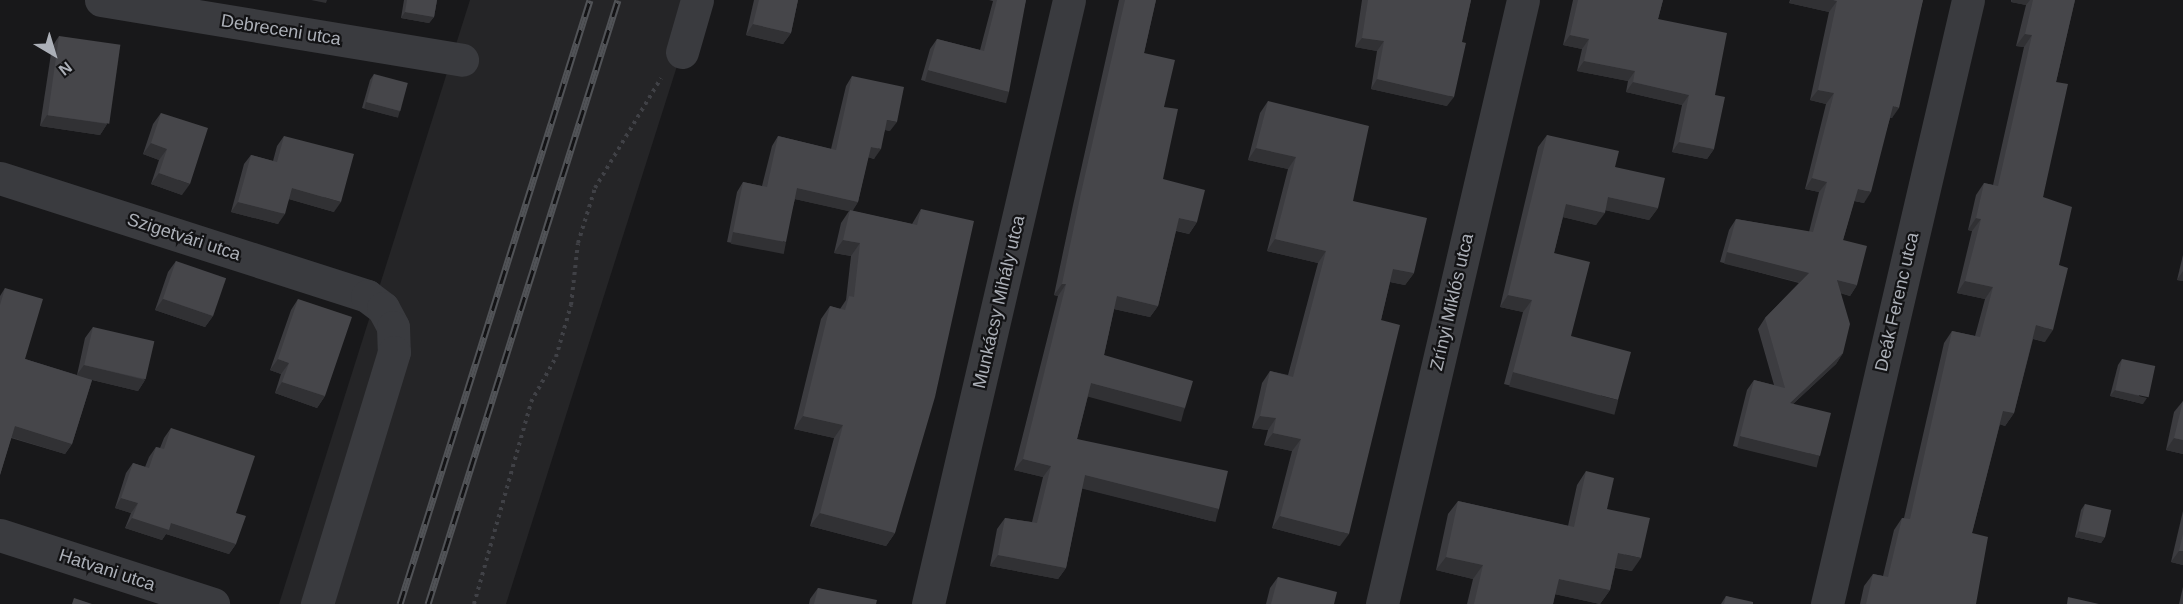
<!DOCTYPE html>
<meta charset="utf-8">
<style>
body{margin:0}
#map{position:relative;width:2183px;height:604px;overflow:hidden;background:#18181a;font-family:Helvetica,sans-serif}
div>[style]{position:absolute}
.built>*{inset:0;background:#252527}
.path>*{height:4px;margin-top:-2px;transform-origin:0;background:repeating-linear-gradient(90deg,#404146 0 3px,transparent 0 7.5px)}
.minor>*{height:33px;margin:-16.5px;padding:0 16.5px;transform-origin:16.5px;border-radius:16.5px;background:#3a3b3f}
.rail>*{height:7px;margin-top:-3.5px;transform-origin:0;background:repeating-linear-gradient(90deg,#131315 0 14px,#515357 0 28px);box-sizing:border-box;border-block:2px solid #515357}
.wall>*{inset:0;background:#3c3c40}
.shaded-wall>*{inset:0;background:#313134;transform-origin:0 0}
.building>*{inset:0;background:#46464a;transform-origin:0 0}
span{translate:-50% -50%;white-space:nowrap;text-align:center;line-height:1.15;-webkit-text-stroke:4.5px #131315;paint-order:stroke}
.street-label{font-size:18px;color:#acb0b8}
.north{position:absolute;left:24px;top:24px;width:60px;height:60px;-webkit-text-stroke:4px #131315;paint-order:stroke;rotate:142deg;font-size:16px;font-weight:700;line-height:24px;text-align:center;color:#acb0b8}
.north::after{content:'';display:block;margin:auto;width:21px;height:27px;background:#acb0b8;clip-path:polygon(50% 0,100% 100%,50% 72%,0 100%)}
</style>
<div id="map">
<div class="built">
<div style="clip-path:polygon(470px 0,698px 0,506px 604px,279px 604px)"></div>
</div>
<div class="path">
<div style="left:474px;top:604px;width:210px;rotate:-74.2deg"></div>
<div style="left:531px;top:402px;width:51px;rotate:-60.9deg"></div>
<div style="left:556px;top:357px;width:54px;rotate:-73.9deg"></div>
<div style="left:571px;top:305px;width:62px;rotate:-83.6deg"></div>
<div style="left:578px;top:243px;width:58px;rotate:-72.8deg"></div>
<div style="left:595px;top:188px;width:128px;rotate:-59deg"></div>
</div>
<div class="minor">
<div style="left:101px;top:0;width:366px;rotate:9.4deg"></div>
<div style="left:682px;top:52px;width:54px;rotate:-73.9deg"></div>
<div style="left:0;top:178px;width:386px;rotate:17.8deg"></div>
<div style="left:367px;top:296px;width:20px;rotate:37deg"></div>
<div style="left:383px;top:308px;width:21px;rotate:62deg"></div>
<div style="left:393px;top:327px;width:25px;rotate:88deg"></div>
<div style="left:394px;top:352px;width:264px;rotate:107deg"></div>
<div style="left:0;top:535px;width:224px;rotate:17.9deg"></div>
<div style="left:928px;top:604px;width:620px;rotate:-76.86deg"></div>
<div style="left:1382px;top:604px;width:620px;rotate:-76.86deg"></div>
<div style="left:1827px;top:604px;width:620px;rotate:-76.86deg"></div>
</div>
<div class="rail">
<div style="left:400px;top:604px;width:633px;rotate:-72.54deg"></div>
<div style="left:428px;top:604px;width:633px;rotate:-72.54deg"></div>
</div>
<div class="wall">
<div style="clip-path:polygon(404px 0,437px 0,434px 17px,429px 23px,401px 18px)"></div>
<div style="clip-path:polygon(754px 0,798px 0,791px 33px,783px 44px,746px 35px)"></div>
<div style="clip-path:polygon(989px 0,1026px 0,1002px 102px,921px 80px,930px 49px,937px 39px,980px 50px,993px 1px)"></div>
<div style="clip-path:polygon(1119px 0,1156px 0,1144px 53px,1164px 107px,1163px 179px,1197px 222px,1189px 234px,1176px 231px,1158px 306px,1150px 317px,1114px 309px,1104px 355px,1185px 408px,1177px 420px,1088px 396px,1077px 439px,1219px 509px,1211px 521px,1082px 488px,1066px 568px,1058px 579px,990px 566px,997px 529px,1005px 518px,1032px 522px,1043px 477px,1014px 470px,1058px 296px,1054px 295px,1073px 205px)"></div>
<div style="clip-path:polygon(1362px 0,1471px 0,1447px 106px,1371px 89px,1377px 51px,1355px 47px)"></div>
<div style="clip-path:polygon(1573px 0,1663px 0,1658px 19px,1715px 95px,1714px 149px,1707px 159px,1672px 152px,1682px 105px,1626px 92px,1628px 81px,1577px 71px,1582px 49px,1563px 45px)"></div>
<div style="clip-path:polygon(1790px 0,1923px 0,1892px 118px,1890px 118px,1864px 203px,1854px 201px,1843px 240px,1857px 285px,1850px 296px,1841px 293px,1843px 353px,1836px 364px,1793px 404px,1813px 466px,1733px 446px,1747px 390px,1754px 380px,1774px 385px,1758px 329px,1765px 318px,1799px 283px,1720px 262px,1729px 230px,1736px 219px,1809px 232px,1819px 192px,1805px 189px,1826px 104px,1810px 100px,1829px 12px,1789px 3px)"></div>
<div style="clip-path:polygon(2011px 0,2075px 0,2056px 82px,2043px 197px,2059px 265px,2045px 342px,2033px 339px,2014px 413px,2005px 426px,2000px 424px,1972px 533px,1976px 604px,1860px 604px,1864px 586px,1873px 574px,1883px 576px,1894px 530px,1902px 518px,1904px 518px,1944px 343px,1952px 331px,1975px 336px,1985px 299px,1957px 293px,1972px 231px,1968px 230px,1976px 195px,1984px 183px,1993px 185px,2024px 47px,2016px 46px,2026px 5px,2011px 2px)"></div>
<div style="clip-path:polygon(59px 36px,107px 124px,100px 135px,40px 126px,52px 47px)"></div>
<div style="clip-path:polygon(374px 74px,400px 111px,396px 117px,362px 108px,370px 80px)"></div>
<div style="clip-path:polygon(852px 76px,890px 131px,885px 130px,874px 159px,868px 157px,858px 202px,852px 211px,912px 224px,921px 209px,895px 533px,886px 546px,810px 526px,834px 438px,794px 429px,821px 319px,830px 306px,840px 309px,846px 300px,851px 256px,834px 253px,841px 223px,849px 211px,795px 199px,780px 252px,727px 242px,737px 192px,743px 182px,762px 186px,772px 146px,778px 136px,831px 149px,846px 86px)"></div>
<div style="clip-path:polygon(1268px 101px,1414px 273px,1405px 285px,1390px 282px,1381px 320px,1340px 546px,1272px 528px,1292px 451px,1264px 445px,1268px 430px,1252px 428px,1262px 383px,1270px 371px,1288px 375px,1318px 263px,1267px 251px,1288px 169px,1248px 160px,1260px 113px)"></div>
<div style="clip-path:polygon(161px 113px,182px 195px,151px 184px,159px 160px,143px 154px,153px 124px)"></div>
<div style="clip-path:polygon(1547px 135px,1615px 167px,1658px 208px,1649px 220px,1605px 210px,1596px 225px,1563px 217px,1554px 253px,1571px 336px,1609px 412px,1504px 384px,1523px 312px,1500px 307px,1538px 147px)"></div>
<div style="clip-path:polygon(284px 136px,334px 212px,289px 199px,278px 224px,231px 212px,244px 164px,251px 155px,273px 161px,277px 146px)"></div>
<div style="clip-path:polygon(2183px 255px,2183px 281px,2177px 280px)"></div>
<div style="clip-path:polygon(176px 261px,213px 316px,205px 327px,155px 310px,168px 272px)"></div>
<div style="clip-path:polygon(5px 288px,25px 359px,77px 375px,85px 338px,93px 327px,145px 380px,138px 391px,92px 380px,72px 444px,65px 454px,11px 438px,0 475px,0 296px)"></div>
<div style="clip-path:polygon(298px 299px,325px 396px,317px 408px,275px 393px,281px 374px,270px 370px,291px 310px)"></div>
<div style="clip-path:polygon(2122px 359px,2143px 404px,2110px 396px,2118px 365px)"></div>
<div style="clip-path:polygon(2183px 401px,2183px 454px,2166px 450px,2174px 412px)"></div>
<div style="clip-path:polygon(171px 428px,236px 513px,236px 544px,229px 554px,166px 534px,162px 540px,125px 528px,131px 513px,115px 508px,126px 473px,133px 463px,145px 467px,149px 457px,156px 447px,160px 448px,164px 438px)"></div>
<div style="clip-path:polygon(1586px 471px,1607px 509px,1632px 571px,1615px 568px,1610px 590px,1600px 604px,1555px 594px,1553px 604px,1467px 604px,1473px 579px,1436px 570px,1448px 514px,1458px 501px,1568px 526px,1577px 485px)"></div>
<div style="clip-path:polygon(2085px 504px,2105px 537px,2101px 543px,2075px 537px,2081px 510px)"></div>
<div style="clip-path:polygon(2183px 511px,2183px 565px,2171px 562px)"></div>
<div style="clip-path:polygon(1278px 577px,1334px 604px,1266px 604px,1270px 588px)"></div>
<div style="clip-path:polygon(2183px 587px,2183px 604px,2179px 604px)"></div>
<div style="clip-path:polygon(818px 588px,876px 604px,809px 604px,810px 599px)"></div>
<div style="clip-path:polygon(1726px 596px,1753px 604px,1721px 604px)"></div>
</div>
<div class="shaded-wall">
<div style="clip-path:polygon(311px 0,327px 0,326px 3px)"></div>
<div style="clip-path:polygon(1791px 0,1833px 0,1837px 1px,1829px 12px,1789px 3px)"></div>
<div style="clip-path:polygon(2012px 0,2030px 0,2026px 5px,2011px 2px)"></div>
<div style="clip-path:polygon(405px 12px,434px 17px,429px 23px,401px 18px)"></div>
<div style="clip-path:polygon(753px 24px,791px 33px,783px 44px,746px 35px)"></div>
<div style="clip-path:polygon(2025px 34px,2032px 35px,2024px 47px,2016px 46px)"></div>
<div style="clip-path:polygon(1570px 35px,1589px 39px,1582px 49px,1563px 45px)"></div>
<div style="clip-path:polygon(1362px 38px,1384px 41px,1377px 51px,1355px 47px)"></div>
<div style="clip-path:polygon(1584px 61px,1635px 71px,1628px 81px,1577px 71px)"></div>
<div style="left:928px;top:70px;width:84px;height:12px;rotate:15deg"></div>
<div style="clip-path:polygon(1377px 79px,1454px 97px,1447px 106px,1371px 89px)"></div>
<div style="clip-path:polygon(1633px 82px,1689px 95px,1682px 105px,1626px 92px)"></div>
<div style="clip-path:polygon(1818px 90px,1834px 93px,1826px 104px,1810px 100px)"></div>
<div style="left:366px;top:102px;width:35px;height:7px;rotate:15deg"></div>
<div style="clip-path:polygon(1893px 106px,1899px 108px,1892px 118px,1885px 117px)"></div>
<div style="clip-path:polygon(47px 115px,107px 124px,100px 135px,40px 126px)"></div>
<div style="clip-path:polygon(887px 120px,897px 122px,890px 131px,881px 129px)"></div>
<div style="clip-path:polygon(1679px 142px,1714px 149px,1707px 159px,1672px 152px)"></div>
<div style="clip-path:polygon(151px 143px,167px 149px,159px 160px,143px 154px)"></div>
<div style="clip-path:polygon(871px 147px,881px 149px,874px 159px,864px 156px)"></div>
<div style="clip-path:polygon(1256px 148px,1296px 157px,1288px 169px,1248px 160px)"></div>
<div style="clip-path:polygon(159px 173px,190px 184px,182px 195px,151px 184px)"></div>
<div style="clip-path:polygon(1812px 178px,1827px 182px,1819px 192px,1805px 189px)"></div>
<div style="clip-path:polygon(292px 188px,341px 202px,334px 212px,285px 198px)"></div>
<div style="clip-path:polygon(797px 188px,858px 202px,852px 212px,790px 198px)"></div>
<div style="clip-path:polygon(1858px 189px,1871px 192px,1864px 203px,1850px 200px)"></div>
<div style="clip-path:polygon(1608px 197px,1658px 208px,1649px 220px,1600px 209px)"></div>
<div style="clip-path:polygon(238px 202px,285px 214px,278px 224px,231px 212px)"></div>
<div style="clip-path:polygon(1566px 204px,1605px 213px,1596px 225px,1558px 216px)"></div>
<div style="clip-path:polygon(1179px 218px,1197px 222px,1189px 234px,1171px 229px)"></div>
<div style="clip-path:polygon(1976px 218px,1981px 219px,1972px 231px,1968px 230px)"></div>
<div style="left:733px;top:232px;width:54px;height:12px;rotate:11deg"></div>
<div style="clip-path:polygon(1275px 239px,1326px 251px,1318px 263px,1267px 251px)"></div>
<div style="clip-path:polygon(843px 240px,860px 243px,851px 256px,834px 253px)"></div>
<div style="left:1727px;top:252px;width:85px;height:12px;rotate:14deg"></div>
<div style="clip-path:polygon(1393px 269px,1414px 273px,1405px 285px,1385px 281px)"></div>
<div style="clip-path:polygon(2183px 271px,2183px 281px,2177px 280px)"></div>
<div style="clip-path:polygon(1837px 280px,1857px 285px,1850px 296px,1829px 290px)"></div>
<div style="clip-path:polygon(1965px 281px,1993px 287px,1985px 299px,1957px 293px)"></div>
<div style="clip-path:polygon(1062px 284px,1066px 284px,1058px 296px,1054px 295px)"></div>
<div style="clip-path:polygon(1508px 295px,1532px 300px,1523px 312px,1500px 307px)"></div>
<div style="clip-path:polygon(1117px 296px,1158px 306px,1150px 317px,1109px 308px)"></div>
<div style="clip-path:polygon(163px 299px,213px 316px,205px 327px,155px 310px)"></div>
<div style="clip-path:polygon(2036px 325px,2053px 330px,2045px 342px,2027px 337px)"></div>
<div style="clip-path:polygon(1843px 353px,1836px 364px,1782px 414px,1790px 403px)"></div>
<div style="clip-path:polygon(278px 359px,289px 363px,281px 374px,270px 370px)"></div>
<div style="clip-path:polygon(84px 365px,145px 380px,138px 391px,76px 376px)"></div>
<div style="left:1513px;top:372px;width:109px;height:15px;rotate:15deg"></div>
<div style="clip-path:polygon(282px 382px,325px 396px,317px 408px,275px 393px)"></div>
<div style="left:1091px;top:383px;width:97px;height:14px;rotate:15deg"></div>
<div style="clip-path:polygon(2115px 390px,2147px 398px,2143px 404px,2110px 396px)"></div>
<div style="clip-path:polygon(2003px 411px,2014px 413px,2005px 426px,1995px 423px)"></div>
<div style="clip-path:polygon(803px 416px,843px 425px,834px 438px,794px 429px)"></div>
<div style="clip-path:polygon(1260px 416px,1276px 418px,1268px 430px,1252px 428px)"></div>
<div style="clip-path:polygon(15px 426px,72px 444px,65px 454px,7px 436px)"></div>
<div style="clip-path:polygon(1273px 433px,1301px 439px,1292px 451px,1264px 445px)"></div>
<div style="left:1740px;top:436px;width:82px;height:12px;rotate:14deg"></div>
<div style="clip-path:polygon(2174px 438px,2183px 440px,2183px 454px,2166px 450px)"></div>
<div style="clip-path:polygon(1023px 459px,1051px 466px,1043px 477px,1014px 470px)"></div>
<div style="left:1085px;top:475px;width:138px;height:14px;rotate:14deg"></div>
<div style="clip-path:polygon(121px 498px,138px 503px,131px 513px,115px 508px)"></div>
<div style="clip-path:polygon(820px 513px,895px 533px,886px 546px,810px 526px)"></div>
<div style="clip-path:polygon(1280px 516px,1349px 534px,1340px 546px,1272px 528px)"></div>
<div style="clip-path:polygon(132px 518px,171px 523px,236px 544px,229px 554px,166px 534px,162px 540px,125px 528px)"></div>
<div style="clip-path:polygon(2079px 531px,2105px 537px,2101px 543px,2075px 537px)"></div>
<div style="clip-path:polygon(2179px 551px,2183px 551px,2183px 565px,2171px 562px)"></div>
<div style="clip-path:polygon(1618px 553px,1641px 558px,1632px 571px,1609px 566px)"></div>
<div style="clip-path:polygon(998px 555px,1066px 568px,1058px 579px,990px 566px)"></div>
<div style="clip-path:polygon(1446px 557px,1483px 565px,1473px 579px,1436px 570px)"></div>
<div style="clip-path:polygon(1559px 579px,1610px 590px,1600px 604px,1549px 593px)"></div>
</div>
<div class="building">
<div style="clip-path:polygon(407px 0,437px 0,434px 17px,405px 12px)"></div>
<div style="clip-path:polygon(759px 0,798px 0,791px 33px,753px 24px)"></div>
<div style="clip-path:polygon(997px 0,1026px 0,1009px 92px,928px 70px,937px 39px,984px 51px)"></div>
<div style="clip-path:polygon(1125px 0,1156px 0,1144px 53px,1175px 60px,1164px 107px,1178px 109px,1163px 179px,1205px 190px,1197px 222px,1179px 218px,1158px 306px,1117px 296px,1104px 355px,1193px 381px,1185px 408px,1091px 383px,1077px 439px,1228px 471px,1219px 509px,1085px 475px,1066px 568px,998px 555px,1005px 518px,1037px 523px,1051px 466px,1023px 459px,1066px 284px,1062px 284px,1081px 193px)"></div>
<div style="clip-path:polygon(1368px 0,1471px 0,1462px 42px,1466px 43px,1454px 97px,1377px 79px,1384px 41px,1362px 38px)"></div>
<div style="clip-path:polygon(1578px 0,1663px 0,1658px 19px,1727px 33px,1715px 95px,1725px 97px,1714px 149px,1679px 142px,1689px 95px,1633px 82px,1635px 71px,1584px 61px,1589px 39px,1570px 35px)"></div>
<div style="clip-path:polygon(1833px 0,1923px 0,1899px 108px,1893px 106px,1871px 192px,1858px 189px,1843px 240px,1867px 246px,1857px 285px,1837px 280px,1850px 324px,1843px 353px,1790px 403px,1831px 413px,1820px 456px,1740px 436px,1754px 380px,1785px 388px,1765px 318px,1809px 273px,1727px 252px,1736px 219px,1813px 232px,1827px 182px,1812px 178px,1834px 93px,1818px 90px,1837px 1px)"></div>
<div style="clip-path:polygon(2033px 0,2075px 0,2056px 82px,2068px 84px,2043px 197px,2072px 207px,2059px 265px,2068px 268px,2053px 330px,2036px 325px,2014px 413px,2003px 411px,1972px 533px,1988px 537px,1976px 604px,1866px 604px,1873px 574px,1888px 577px,1902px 518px,1910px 519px,1952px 331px,1980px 337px,1993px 287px,1965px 281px,1981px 219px,1976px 218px,1984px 183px,1998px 186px,2032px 35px,2025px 34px)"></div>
<div style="left:59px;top:36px;width:62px;height:80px;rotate:8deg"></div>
<div style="left:374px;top:74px;width:35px;height:29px;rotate:15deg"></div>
<div style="clip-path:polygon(852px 76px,904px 87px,897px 122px,887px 120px,881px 149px,871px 147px,858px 202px,797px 188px,786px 242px,733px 232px,743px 182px,767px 187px,778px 136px,836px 150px)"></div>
<div style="clip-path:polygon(1268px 101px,1369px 126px,1353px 201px,1427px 218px,1414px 273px,1393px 269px,1381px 320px,1400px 325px,1349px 534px,1280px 516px,1301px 439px,1273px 433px,1276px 418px,1260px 416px,1270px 371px,1293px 377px,1326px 251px,1275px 239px,1296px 157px,1256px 148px)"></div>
<div style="clip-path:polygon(161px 113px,208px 128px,190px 184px,159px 173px,167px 149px,151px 143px)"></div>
<div style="clip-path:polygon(1547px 135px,1619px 151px,1615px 167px,1665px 178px,1658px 208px,1608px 197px,1605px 213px,1566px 204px,1554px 253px,1590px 262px,1571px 336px,1631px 352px,1618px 400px,1513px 372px,1532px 300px,1508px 295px)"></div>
<div style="clip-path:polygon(284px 136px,354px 154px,341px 202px,292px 188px,285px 214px,238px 202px,251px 155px,277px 162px)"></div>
<div style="clip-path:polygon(921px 209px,974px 221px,935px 397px,895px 533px,820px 513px,843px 425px,803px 416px,830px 306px,845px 310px,849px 296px,854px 297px,860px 243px,843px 240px,850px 210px,917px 225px)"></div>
<div style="left:176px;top:261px;width:53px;height:40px;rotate:19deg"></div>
<div style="clip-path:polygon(5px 288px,43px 299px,25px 359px,92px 380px,72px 444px,15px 426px,0 475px,0 305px)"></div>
<div style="clip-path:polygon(298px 299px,352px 317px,325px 396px,282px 382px,289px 363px,278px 359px)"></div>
<div style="left:93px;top:327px;width:63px;height:39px;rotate:13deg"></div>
<div style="left:2122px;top:359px;width:34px;height:32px;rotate:12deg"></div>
<div style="clip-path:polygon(2183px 401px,2183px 440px,2174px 438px)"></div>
<div style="clip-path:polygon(171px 428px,255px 456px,236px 513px,246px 516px,236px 544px,171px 523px,169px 530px,132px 518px,138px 503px,121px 498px,133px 463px,149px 468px,156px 447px,164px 449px)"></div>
<div style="clip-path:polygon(1586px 471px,1614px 478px,1607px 509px,1650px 518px,1641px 558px,1618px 553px,1610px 590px,1559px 579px,1553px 604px,1474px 604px,1483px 565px,1446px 557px,1458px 501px,1574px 527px)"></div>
<div style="left:2085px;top:504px;width:27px;height:28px;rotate:13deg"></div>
<div style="clip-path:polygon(2183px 534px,2183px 551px,2179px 551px)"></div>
<div style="clip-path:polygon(1278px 577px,1337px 592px,1334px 604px,1271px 604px)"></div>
<div style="clip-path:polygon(818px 588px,877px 600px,876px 604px,814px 604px)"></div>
<div style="clip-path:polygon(1726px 596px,1753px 602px,1753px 604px,1724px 604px)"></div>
<div style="clip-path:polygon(2068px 597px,2099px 604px,2067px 604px)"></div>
<div style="clip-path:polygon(74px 598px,92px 604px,72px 604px)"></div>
</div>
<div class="street-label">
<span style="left:281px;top:30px;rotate:9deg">Debreceni utca</span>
<span style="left:184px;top:237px;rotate:18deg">Szigetvári utca</span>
<span style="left:999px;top:302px;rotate:-77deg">Munkácsy Mihály utca</span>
<span style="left:1452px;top:302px;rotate:-77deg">Zrínyi Miklós utca</span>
<span style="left:1897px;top:302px;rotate:-77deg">Deák Ferenc utca</span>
<span style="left:107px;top:570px;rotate:18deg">Hatvani utca</span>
</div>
<div class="north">N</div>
</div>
